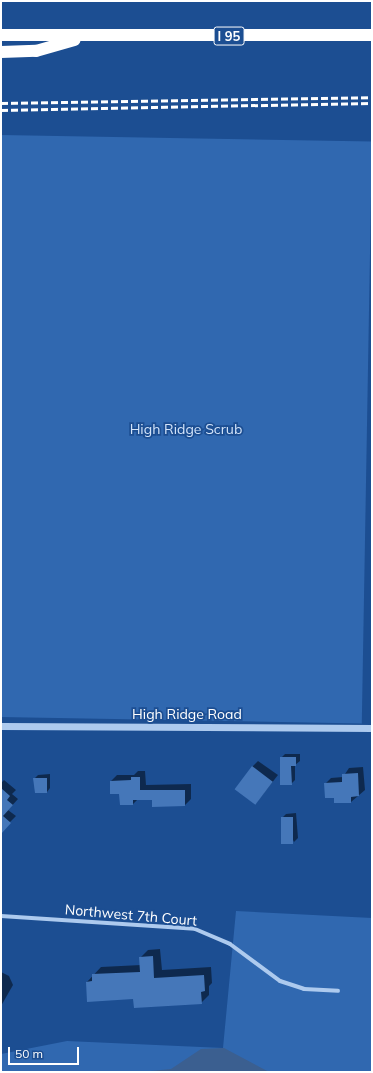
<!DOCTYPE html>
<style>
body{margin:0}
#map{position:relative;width:373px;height:1073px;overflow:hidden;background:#1c4e92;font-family:Mulish,sans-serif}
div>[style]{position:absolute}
.green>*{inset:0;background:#3068b0;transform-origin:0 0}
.water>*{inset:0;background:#3b5f90}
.shadow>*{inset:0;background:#0007}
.building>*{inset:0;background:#4577b9;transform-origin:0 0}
.minor>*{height:4px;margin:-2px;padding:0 2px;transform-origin:2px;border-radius:2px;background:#adcaee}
.tertiary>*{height:7px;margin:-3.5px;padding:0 3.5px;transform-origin:3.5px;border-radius:3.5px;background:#adcaee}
.motorway>*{height:12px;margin:-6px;padding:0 6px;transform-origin:6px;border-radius:6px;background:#fff}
.rail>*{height:3px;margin-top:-1.5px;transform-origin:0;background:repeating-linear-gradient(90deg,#fff 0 7px,transparent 0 10px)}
span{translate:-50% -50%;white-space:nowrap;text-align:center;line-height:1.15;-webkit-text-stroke:3.5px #1c4e92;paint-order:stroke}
.shield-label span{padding:1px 3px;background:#1c4e92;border:1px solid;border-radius:3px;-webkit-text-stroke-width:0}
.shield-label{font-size:13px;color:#fff;font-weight:700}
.park-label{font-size:14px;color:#d3e4fa}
.street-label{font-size:14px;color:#fff}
.frame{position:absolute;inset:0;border:2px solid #fff;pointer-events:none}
.scale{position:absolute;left:8px;top:1047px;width:71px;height:18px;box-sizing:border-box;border:2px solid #fff;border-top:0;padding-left:5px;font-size:12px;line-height:14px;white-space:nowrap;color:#fff;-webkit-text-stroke:3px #1c4e92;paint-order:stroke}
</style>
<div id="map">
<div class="green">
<div style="left:1px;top:135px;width:371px;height:582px;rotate:1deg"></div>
<div style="clip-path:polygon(236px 911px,372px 918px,372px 1072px,1px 1072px,1px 1054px,67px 1041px,223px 1048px)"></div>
</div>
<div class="water">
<div style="clip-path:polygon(224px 1048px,269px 1072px,141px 1072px,171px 1069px,201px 1049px)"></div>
</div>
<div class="shadow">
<div style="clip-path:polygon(285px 754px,300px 754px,300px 761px,295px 765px,295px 780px,291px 784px,281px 758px)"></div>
<div style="clip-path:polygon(258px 761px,278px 775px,256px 803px,252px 767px)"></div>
<div style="clip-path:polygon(363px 767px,365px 790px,351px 802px,335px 797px,325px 784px,331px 778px,343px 777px,349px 768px)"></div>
<div style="clip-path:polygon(138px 771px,145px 771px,146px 785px,191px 784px,191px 799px,185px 805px,152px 799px,138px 799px,133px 804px,121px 804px,120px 793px,111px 793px,111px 781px,117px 775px,134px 775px)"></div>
<div style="clip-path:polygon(50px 774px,50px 788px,47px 792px,34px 785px,34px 779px,38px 775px)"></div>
<div style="clip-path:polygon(4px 780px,16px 790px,12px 794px,18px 799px,8px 810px,16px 816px,1px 831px,1px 783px)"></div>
<div style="clip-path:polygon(296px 813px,298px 838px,294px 842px,282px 818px,286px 814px)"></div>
<div style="clip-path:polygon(160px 949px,162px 970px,211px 967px,212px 983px,209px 986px,209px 995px,201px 1003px,134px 998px,87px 982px,101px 967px,141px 965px,140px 958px,148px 950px)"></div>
<div style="clip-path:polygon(1px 972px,9px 976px,13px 985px,1px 1006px)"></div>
</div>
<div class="building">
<div style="clip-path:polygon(280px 757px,296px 757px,296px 766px,291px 766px,292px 785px,280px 785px)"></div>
<div style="left:252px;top:766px;width:26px;height:29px;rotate:37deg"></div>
<div style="clip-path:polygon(358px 773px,359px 796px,351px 797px,351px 803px,334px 803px,334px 798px,325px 798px,324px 783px,342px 782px,342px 774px)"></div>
<div style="clip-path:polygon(131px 777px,140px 777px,140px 790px,185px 790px,185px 806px,152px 807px,152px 800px,133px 800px,133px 805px,120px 805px,119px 794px,110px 794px,110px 781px,131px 780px)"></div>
<div style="clip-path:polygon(33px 778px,47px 778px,47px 793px,35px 793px)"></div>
<div style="clip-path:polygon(1px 788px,10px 796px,7px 800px,13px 805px,3px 816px,11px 823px,1px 834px)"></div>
<div style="left:281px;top:817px;width:12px;height:27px"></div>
<div style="clip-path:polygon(153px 956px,154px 978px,204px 975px,205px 991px,201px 992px,202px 1004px,134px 1008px,133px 999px,87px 1002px,86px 982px,92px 981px,92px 974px,140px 972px,139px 957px)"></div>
</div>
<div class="minor">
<div style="left:1px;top:916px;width:194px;rotate:3.8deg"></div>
<div style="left:195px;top:929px;width:38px;rotate:23deg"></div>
<div style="left:230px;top:944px;width:62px;rotate:36.5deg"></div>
<div style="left:280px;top:981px;width:25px;rotate:18deg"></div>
<div style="left:304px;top:989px;width:34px;rotate:3deg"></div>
</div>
<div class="tertiary">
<div style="left:1px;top:726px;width:371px;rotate:0.3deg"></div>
</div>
<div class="motorway">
<div style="left:1px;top:35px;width:371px"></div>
<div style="left:1px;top:52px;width:35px;rotate:-2deg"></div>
<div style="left:36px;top:51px;width:40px;rotate:-16deg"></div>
</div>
<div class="rail">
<div style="left:1px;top:103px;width:371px;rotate:-0.9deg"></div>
<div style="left:1px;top:110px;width:371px;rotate:-1.1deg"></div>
</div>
<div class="shield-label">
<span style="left:229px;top:36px">I 95</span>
</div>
<div class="park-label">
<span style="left:186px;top:429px">High Ridge Scrub</span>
</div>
<div class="street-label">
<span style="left:187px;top:714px">High Ridge Road</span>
<span style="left:131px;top:915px;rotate:5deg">Northwest 7th Court</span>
</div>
<div class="frame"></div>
<div class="scale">50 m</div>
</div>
